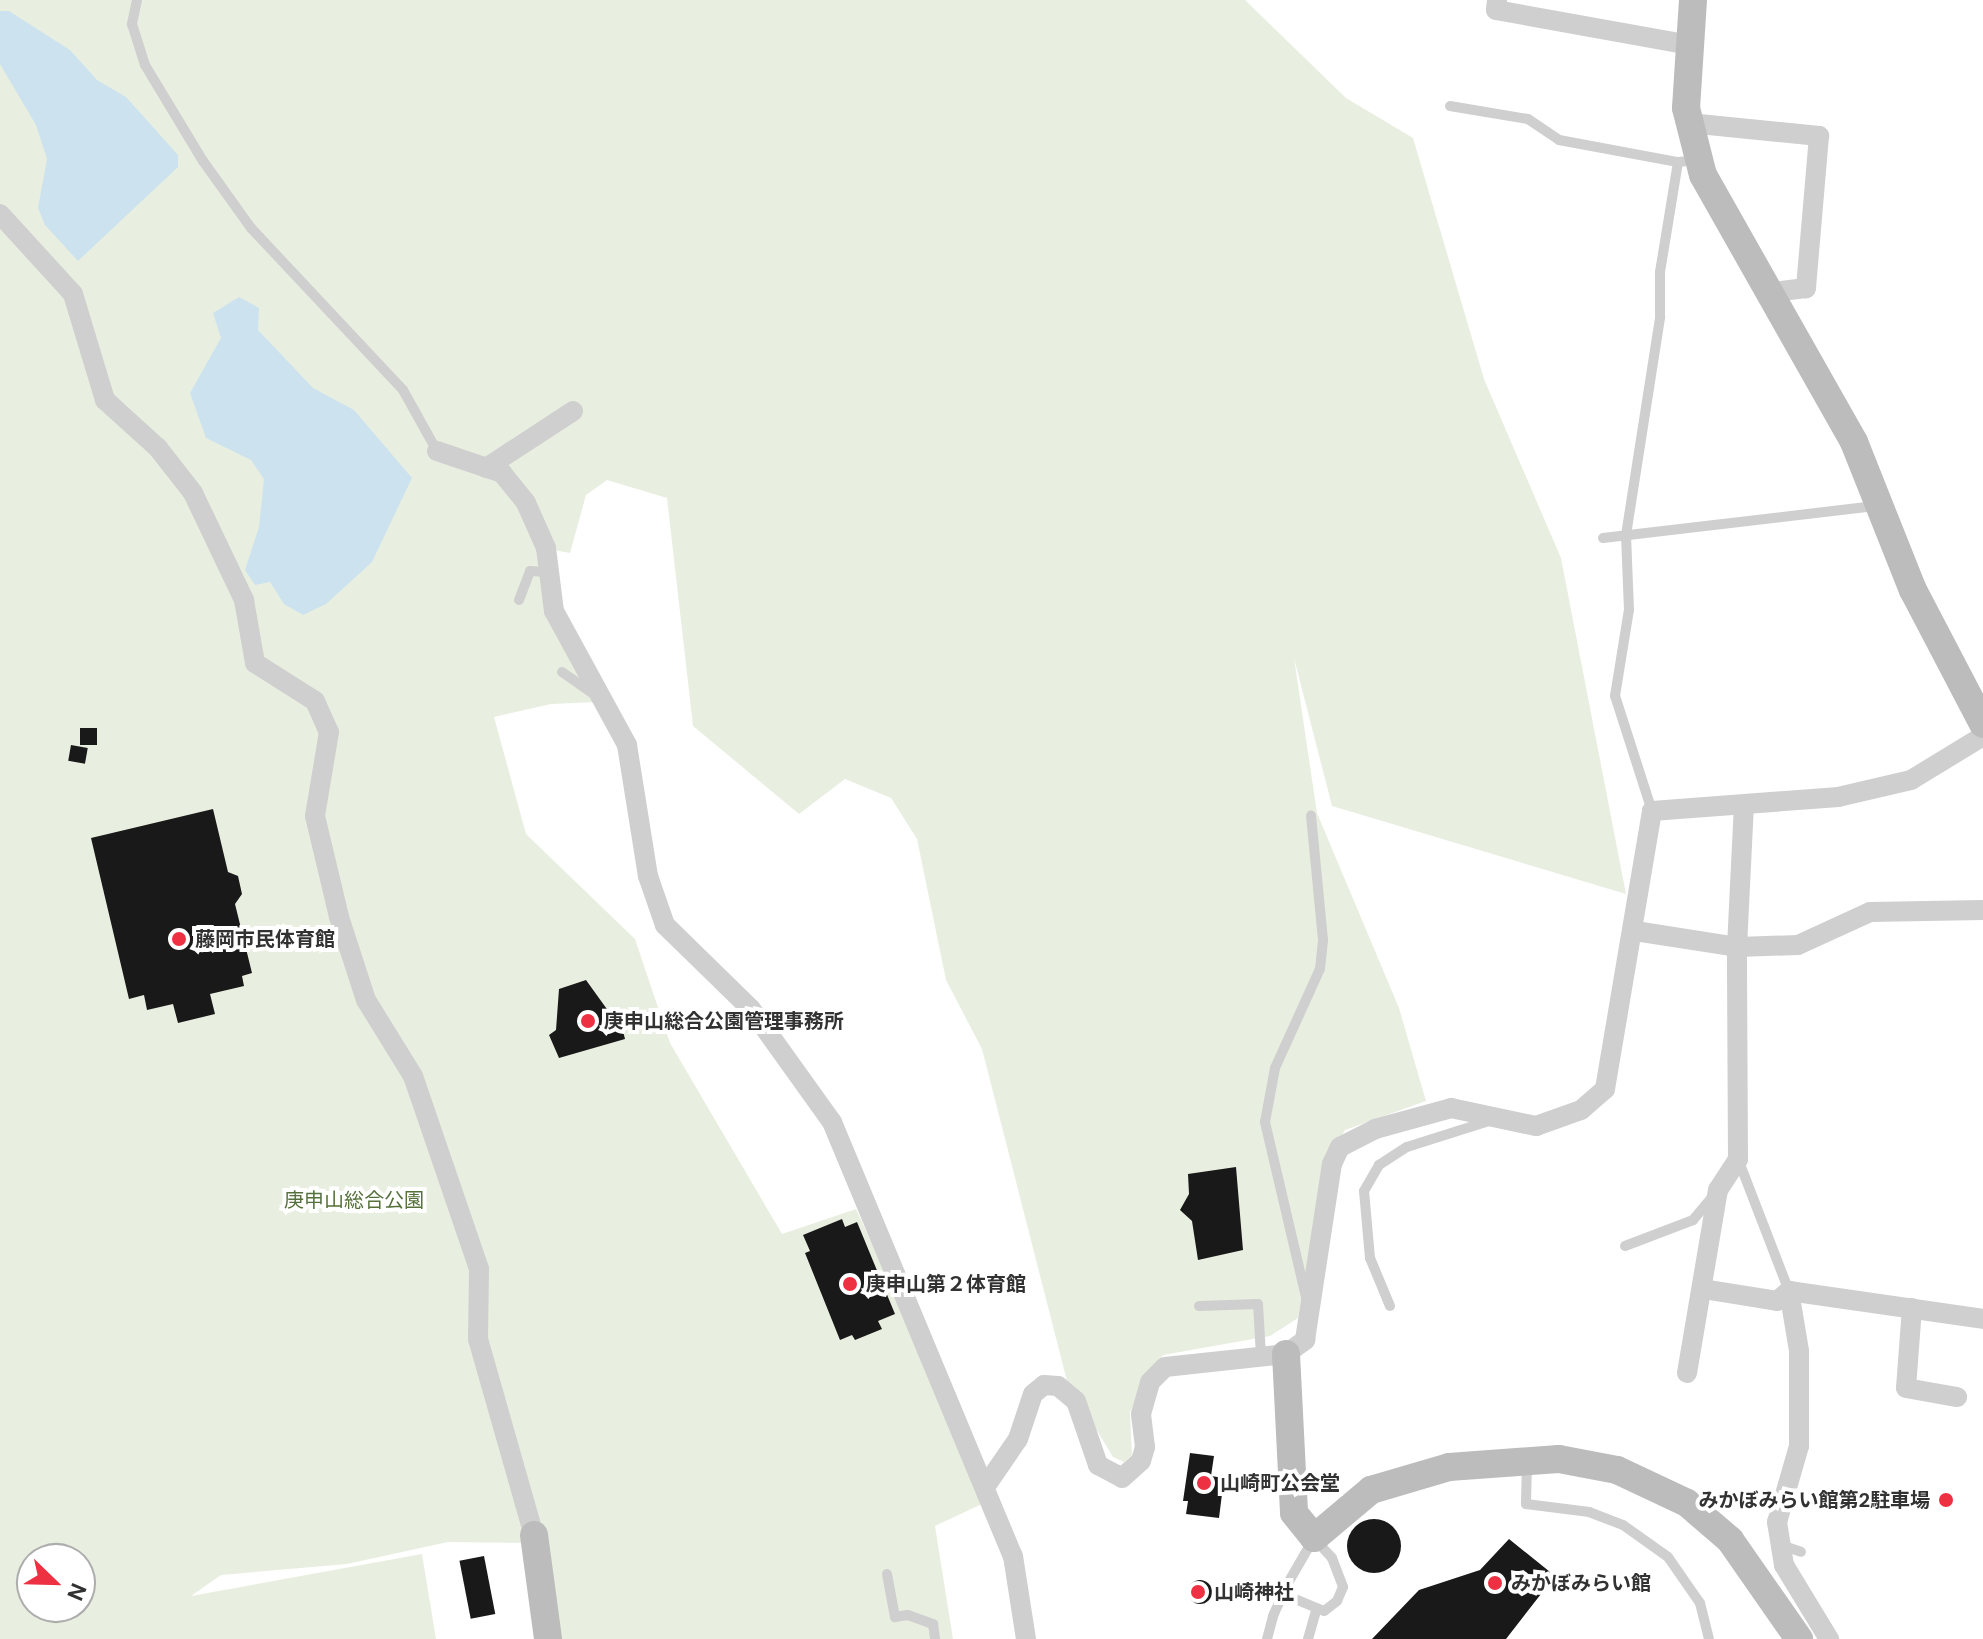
<!DOCTYPE html>
<meta charset="utf-8">
<style>
body{margin:0}
#map{position:relative;width:1983px;height:1639px;overflow:hidden;background:#fff;font-family:"DM Sans","Noto Sans JP",sans-serif}
div>[style]{position:absolute}
.green>*{inset:0;background:#e8efe0}
.water>*{inset:0;background:#cce2ef}
.building>*{inset:0;background:#191919;transform-origin:0 0}
.round{border-radius:50%}
.lane>*{height:10px;margin:-5px;padding:0 5px;transform-origin:5px;border-radius:5px;background:#cfcfcf}
.street>*{height:20px;margin:-10px;padding:0 10px;transform-origin:10px;border-radius:10px;background:#cfcfcf}
.secondary>*{height:28px;margin:-14px;padding:0 14px;transform-origin:14px;border-radius:14px;background:#bcbcbc}
.dots>*{width:22px;height:22px;translate:-50% -50%;box-sizing:border-box;border:4px solid #fff;border-radius:50%}
span{translate:-50% -50%;white-space:nowrap;text-align:center;line-height:1.15;-webkit-text-stroke:8px #fff;paint-order:stroke}
.poi-label{font-size:20px;color:#323232;font-weight:700}
.left{translate:0 -50%;text-align:left}
.right{translate:-100% -50%;text-align:right}
.park-label{font-size:20px;color:#56713c}
.north{position:absolute;left:16px;top:1543px;width:80px;height:80px;box-sizing:border-box;background:#fff;border:2px solid #adadad;border-radius:50%;rotate:113deg;font-size:22px;font-weight:700;line-height:32px;text-align:center;color:#323232}
.north::after{content:'';display:block;margin:auto;width:28px;height:36px;background:#ed3042;clip-path:polygon(50% 0,100% 100%,50% 72%,0 100%)}
</style>
<div id="map">
<div class="green">
<div style="clip-path:polygon(evenodd,0 0,1245px 0,1346px 98px,1413px 138px,1484px 379px,1561px 558px,1626px 894px,1332px 806px,1294px 658px,1317px 813px,1399px 1008px,1426px 1101px,1345px 1130px,1324px 1167px,1298px 1318px,1270px 1336px,1163px 1355px,1130px 1412px,1132px 1455px,1124px 1462px,1113px 1457px,1067px 1381px,982px 1049px,946px 980px,917px 839px,891px 798px,845px 779px,799px 814px,693px 726px,667px 498px,607px 480px,586px 495px,570px 553px,554px 550px,545px 609px,596px 702px,551px 704px,494px 717px,526px 834px,635px 939px,670px 1043px,782px 1234px,856px 1209px,935px 1380px,984px 1503px,935px 1526px,953px 1639px,555px 1639px,540px 1543px,448px 1542px,347px 1564px,221px 1575px,191px 1596px,422px 1554px,436px 1639px,0 1639px,0 0,32px 1559px,80px 1559px,80px 1607px,32px 1607px,32px 1559px)"></div>
</div>
<div class="water">
<div style="clip-path:polygon(0 11px,9px 11px,70px 50px,97px 80px,126px 97px,178px 155px,178px 167px,78px 261px,45px 225px,38px 208px,47px 159px,36px 125px,0 64px)"></div>
<div style="clip-path:polygon(239px 297px,259px 308px,258px 330px,313px 388px,354px 410px,412px 478px,372px 562px,326px 604px,303px 615px,284px 604px,270px 582px,255px 585px,245px 570px,259px 527px,264px 479px,251px 460px,206px 438px,190px 393px,221px 338px,213px 313px)"></div>
</div>
<div class="building">
<div style="left:80px;top:728px;width:17px;height:17px"></div>
<div style="left:71px;top:745px;width:17px;height:16px;rotate:10deg"></div>
<div style="clip-path:polygon(213px 809px,228px 872px,238px 876px,242px 894px,235px 904px,252px 973px,242px 976px,244px 986px,210px 994px,215px 1014px,178px 1023px,173px 1004px,147px 1010px,144px 995px,129px 999px,91px 838px)"></div>
<div style="clip-path:polygon(586px 980px,609px 1012px,618px 1011px,625px 1039px,559px 1058px,549px 1035px,556px 1030px,559px 989px)"></div>
<div style="clip-path:polygon(1236px 1167px,1243px 1250px,1198px 1260px,1192px 1221px,1180px 1210px,1189px 1194px,1188px 1174px)"></div>
<div style="clip-path:polygon(842px 1219px,845px 1227px,857px 1222px,895px 1314px,878px 1321px,882px 1329px,855px 1340px,852px 1335px,840px 1340px,805px 1253px,810px 1251px,803px 1235px)"></div>
<div style="clip-path:polygon(1190px 1453px,1214px 1456px,1211px 1476px,1224px 1478px,1219px 1518px,1186px 1514px,1188px 1501px,1183px 1501px)"></div>
<div class="round" style="left:1347px;top:1519px;width:54px;height:54px"></div>
<div style="clip-path:polygon(1509px 1539px,1555px 1576px,1506px 1639px,1372px 1639px,1419px 1590px,1480px 1570px)"></div>
<div style="left:484px;top:1556px;width:59px;height:25px;rotate:79deg"></div>
<div class="round" style="left:1188px;top:1580px;width:24px;height:24px"></div>
</div>
<div class="lane">
<div style="left:137px;top:0;width:25px;rotate:102deg"></div>
<div style="left:132px;top:24px;width:43px;rotate:72.4deg"></div>
<div style="left:145px;top:65px;width:112px;rotate:58.9deg"></div>
<div style="left:203px;top:161px;width:82px;rotate:54.4deg"></div>
<div style="left:251px;top:228px;width:222px;rotate:46.8deg"></div>
<div style="left:403px;top:390px;width:70px;rotate:60.9deg"></div>
<div style="left:1450px;top:106px;width:79px;rotate:9.5deg"></div>
<div style="left:1528px;top:119px;width:37px;rotate:34deg"></div>
<div style="left:1559px;top:140px;width:121px;rotate:10.5deg"></div>
<div style="left:1603px;top:538px;width:276px;rotate:-6.7deg"></div>
<div style="left:519px;top:600px;width:31px;rotate:-69deg"></div>
<div style="left:530px;top:571px;width:19px;rotate:3deg"></div>
<div style="left:562px;top:672px;width:40px;rotate:34.9deg"></div>
<div style="left:1652px;top:811px;width:121px;rotate:-107.8deg"></div>
<div style="left:1615px;top:696px;width:87px;rotate:-80.8deg"></div>
<div style="left:1629px;top:610px;width:75px;rotate:-92.3deg"></div>
<div style="left:1626px;top:535px;width:221px;rotate:-81.1deg"></div>
<div style="left:1660px;top:317px;width:45px;rotate:-90deg"></div>
<div style="left:1660px;top:272px;width:111px;rotate:-80.7deg"></div>
<div style="left:1678px;top:162px;width:18px;rotate:-6deg"></div>
<div style="left:1738px;top:1159px;width:142px;rotate:68.9deg"></div>
<div style="left:1625px;top:1246px;width:73px;rotate:-20.9deg"></div>
<div style="left:1693px;top:1220px;width:30px;rotate:-50deg"></div>
<div style="left:1306px;top:1297px;width:180px;rotate:-103.2deg"></div>
<div style="left:1265px;top:1122px;width:55px;rotate:-79.5deg"></div>
<div style="left:1275px;top:1068px;width:109px;rotate:-65.6deg"></div>
<div style="left:1320px;top:969px;width:29px;rotate:-84deg"></div>
<div style="left:1323px;top:940px;width:125px;rotate:-95.5deg"></div>
<div style="left:1199px;top:1306px;width:59px;rotate:-1.9deg"></div>
<div style="left:1258px;top:1304px;width:52px;rotate:86.7deg"></div>
<div style="left:1390px;top:1306px;width:52px;rotate:-112.6deg"></div>
<div style="left:1370px;top:1258px;width:67px;rotate:-95.1deg"></div>
<div style="left:1364px;top:1191px;width:30px;rotate:-60deg"></div>
<div style="left:1379px;top:1165px;width:33px;rotate:-33deg"></div>
<div style="left:1407px;top:1147px;width:86px;rotate:-17.6deg"></div>
<div style="left:1527px;top:1462px;width:42px;rotate:91.4deg"></div>
<div style="left:1526px;top:1504px;width:64px;rotate:7.2deg"></div>
<div style="left:1589px;top:1512px;width:36px;rotate:21deg"></div>
<div style="left:1623px;top:1525px;width:55px;rotate:35.4deg"></div>
<div style="left:1668px;top:1557px;width:56px;rotate:55.2deg"></div>
<div style="left:1700px;top:1603px;width:37px;rotate:76deg"></div>
<div style="left:1781px;top:1545px;width:21px;rotate:19deg"></div>
<div style="left:887px;top:1574px;width:44px;rotate:79.5deg"></div>
<div style="left:895px;top:1617px;width:13px;rotate:-9deg"></div>
<div style="left:908px;top:1615px;width:27px;rotate:20deg"></div>
<div style="left:933px;top:1624px;width:15px;rotate:82deg"></div>
<div style="left:1267px;top:1639px;width:24px;rotate:-75deg"></div>
<div style="left:1273px;top:1616px;width:36px;rotate:-66deg"></div>
<div style="left:1288px;top:1583px;width:52px;rotate:-60deg"></div>
<div style="left:1314px;top:1538px;width:27px;rotate:48deg"></div>
<div style="left:1332px;top:1558px;width:31px;rotate:69deg"></div>
<div style="left:1343px;top:1587px;width:15px;rotate:113deg"></div>
<div style="left:1337px;top:1601px;width:16px;rotate:142deg"></div>
<div style="left:1324px;top:1611px;width:44px;rotate:-157.5deg"></div>
<div style="left:1308px;top:1639px;width:32px;rotate:-74deg"></div>
</div>
<div class="street">
<div style="left:1497px;top:0;width:10px;rotate:96deg"></div>
<div style="left:1496px;top:10px;width:198px;rotate:10.2deg"></div>
<div style="left:1689px;top:123px;width:131px;rotate:5.7deg"></div>
<div style="left:1819px;top:136px;width:153px;rotate:94.9deg"></div>
<div style="left:1806px;top:288px;width:35px;rotate:173deg"></div>
<div style="left:0;top:214px;width:108px;rotate:47.6deg"></div>
<div style="left:73px;top:294px;width:111px;rotate:73.2deg"></div>
<div style="left:105px;top:400px;width:72px;rotate:42.2deg"></div>
<div style="left:158px;top:448px;width:57px;rotate:52.1deg"></div>
<div style="left:193px;top:493px;width:119px;rotate:64.5deg"></div>
<div style="left:244px;top:600px;width:64px;rotate:80.1deg"></div>
<div style="left:255px;top:663px;width:71px;rotate:32.3deg"></div>
<div style="left:315px;top:701px;width:34px;rotate:66deg"></div>
<div style="left:329px;top:732px;width:85px;rotate:99.5deg"></div>
<div style="left:315px;top:816px;width:104px;rotate:76.6deg"></div>
<div style="left:339px;top:917px;width:87px;rotate:72deg"></div>
<div style="left:366px;top:1000px;width:89px;rotate:58.3deg"></div>
<div style="left:413px;top:1076px;width:204px;rotate:71.1deg"></div>
<div style="left:479px;top:1269px;width:70px;rotate:90.8deg"></div>
<div style="left:478px;top:1339px;width:204px;rotate:74.1deg"></div>
<div style="left:437px;top:451px;width:69px;rotate:18.7deg"></div>
<div style="left:502px;top:473px;width:38px;rotate:51deg"></div>
<div style="left:526px;top:503px;width:49px;rotate:66deg"></div>
<div style="left:546px;top:548px;width:64px;rotate:82.8deg"></div>
<div style="left:554px;top:611px;width:153px;rotate:61.4deg"></div>
<div style="left:627px;top:745px;width:133px;rotate:80.9deg"></div>
<div style="left:648px;top:876px;width:52px;rotate:70.9deg"></div>
<div style="left:665px;top:925px;width:120px;rotate:44.3deg"></div>
<div style="left:751px;top:1009px;width:139px;rotate:54.4deg"></div>
<div style="left:832px;top:1122px;width:470px;rotate:67.4deg"></div>
<div style="left:1013px;top:1556px;width:84px;rotate:81.1deg"></div>
<div style="left:486px;top:468px;width:104px;rotate:-33.2deg"></div>
<div style="left:1635px;top:931px;width:103px;rotate:8.9deg"></div>
<div style="left:1737px;top:947px;width:61px;rotate:-1.9deg"></div>
<div style="left:1798px;top:945px;width:79px;rotate:-24.6deg"></div>
<div style="left:1870px;top:912px;width:113px;rotate:-1deg"></div>
<div style="left:1703px;top:1289px;width:75px;rotate:9.2deg"></div>
<div style="left:1777px;top:1301px;width:16px;rotate:-40deg"></div>
<div style="left:1789px;top:1291px;width:196px;rotate:8.2deg"></div>
<div style="left:1789px;top:1291px;width:61px;rotate:80.5deg"></div>
<div style="left:1799px;top:1351px;width:95px;rotate:90deg"></div>
<div style="left:1799px;top:1446px;width:79px;rotate:106.1deg"></div>
<div style="left:1777px;top:1522px;width:44px;rotate:80.8deg"></div>
<div style="left:1784px;top:1565px;width:87px;rotate:58.7deg"></div>
<div style="left:1912px;top:1308px;width:80px;rotate:94.3deg"></div>
<div style="left:1906px;top:1388px;width:52px;rotate:10deg"></div>
<div style="left:1687px;top:1373px;width:186px;rotate:-80.4deg"></div>
<div style="left:1718px;top:1190px;width:37px;rotate:-57deg"></div>
<div style="left:1738px;top:1159px;width:212px;rotate:-90.3deg"></div>
<div style="left:1737px;top:947px;width:142px;rotate:-87.2deg"></div>
<div style="left:985px;top:1487px;width:58px;rotate:-55.5deg"></div>
<div style="left:1018px;top:1439px;width:47px;rotate:-71.6deg"></div>
<div style="left:1033px;top:1394px;width:14px;rotate:-39deg"></div>
<div style="left:1044px;top:1385px;width:14px;rotate:4deg"></div>
<div style="left:1058px;top:1386px;width:23px;rotate:40deg"></div>
<div style="left:1076px;top:1401px;width:68px;rotate:71deg"></div>
<div style="left:1098px;top:1465px;width:27px;rotate:28deg"></div>
<div style="left:1122px;top:1478px;width:25px;rotate:-42deg"></div>
<div style="left:1141px;top:1461px;width:15px;rotate:-74deg"></div>
<div style="left:1145px;top:1447px;width:33px;rotate:-97deg"></div>
<div style="left:1141px;top:1414px;width:33px;rotate:-74deg"></div>
<div style="left:1150px;top:1382px;width:21px;rotate:-45deg"></div>
<div style="left:1165px;top:1367px;width:122px;rotate:-6.1deg"></div>
<div style="left:1286px;top:1354px;width:24px;rotate:-36deg"></div>
<div style="left:1305px;top:1340px;width:178px;rotate:-81.3deg"></div>
<div style="left:1332px;top:1164px;width:19px;rotate:-65deg"></div>
<div style="left:1340px;top:1147px;width:39px;rotate:-27deg"></div>
<div style="left:1375px;top:1129px;width:79px;rotate:-15.4deg"></div>
<div style="left:1451px;top:1108px;width:87px;rotate:12deg"></div>
<div style="left:1536px;top:1126px;width:48px;rotate:-19.6deg"></div>
<div style="left:1581px;top:1110px;width:32px;rotate:-41deg"></div>
<div style="left:1605px;top:1089px;width:282px;rotate:-80.4deg"></div>
<div style="left:1652px;top:811px;width:187px;rotate:-4.3deg"></div>
<div style="left:1838px;top:797px;width:75px;rotate:-13.1deg"></div>
<div style="left:1911px;top:780px;width:84px;rotate:-31.4deg"></div>
</div>
<div class="secondary">
<div style="left:1693px;top:0;width:108px;rotate:93.7deg"></div>
<div style="left:1686px;top:108px;width:69px;rotate:75.8deg"></div>
<div style="left:1703px;top:175px;width:307px;rotate:60.5deg"></div>
<div style="left:1854px;top:442px;width:159px;rotate:68.3deg"></div>
<div style="left:1913px;top:590px;width:151px;rotate:62.4deg"></div>
<div style="left:1286px;top:1354px;width:159px;rotate:87.1deg"></div>
<div style="left:1294px;top:1513px;width:32px;rotate:51deg"></div>
<div style="left:1314px;top:1538px;width:75px;rotate:-40.1deg"></div>
<div style="left:1371px;top:1490px;width:81px;rotate:-16.4deg"></div>
<div style="left:1449px;top:1467px;width:110px;rotate:-4.2deg"></div>
<div style="left:1559px;top:1459px;width:59px;rotate:10.7deg"></div>
<div style="left:1617px;top:1470px;width:77px;rotate:25.2deg"></div>
<div style="left:1687px;top:1503px;width:57px;rotate:40.7deg"></div>
<div style="left:1730px;top:1540px;width:121px;rotate:55.1deg"></div>
<div style="left:534px;top:1535px;width:105px;rotate:82.3deg"></div>
</div>
<div class="dots">
<div style="left:179px;top:939px;background:#ed3042"></div>
<div style="left:588px;top:1021px;background:#ed3042"></div>
<div style="left:850px;top:1284px;background:#ed3042"></div>
<div style="left:1204px;top:1483px;background:#ed3042"></div>
<div style="left:1946px;top:1500px;background:#ed3042"></div>
<div style="left:1495px;top:1583px;background:#ed3042"></div>
<div style="left:1198px;top:1592px;background:#ed3042"></div>
</div>
<div class="poi-label">
<span class="left" style="left:195px;top:939px">藤岡市民体育館</span>
<span class="left" style="left:604px;top:1021px">庚申山総合公園管理事務所</span>
<span class="left" style="left:866px;top:1284px">庚申山第２体育館</span>
<span class="left" style="left:1220px;top:1483px">山崎町公会堂</span>
<span class="right" style="left:1930px;top:1500px">みかぼみらい館第2駐車場</span>
<span class="left" style="left:1511px;top:1583px">みかぼみらい館</span>
<span class="left" style="left:1214px;top:1592px">山崎神社</span>
</div>
<div class="park-label">
<span style="left:354px;top:1200px">庚申山総合公園</span>
</div>
<div class="north">N</div>
</div>
